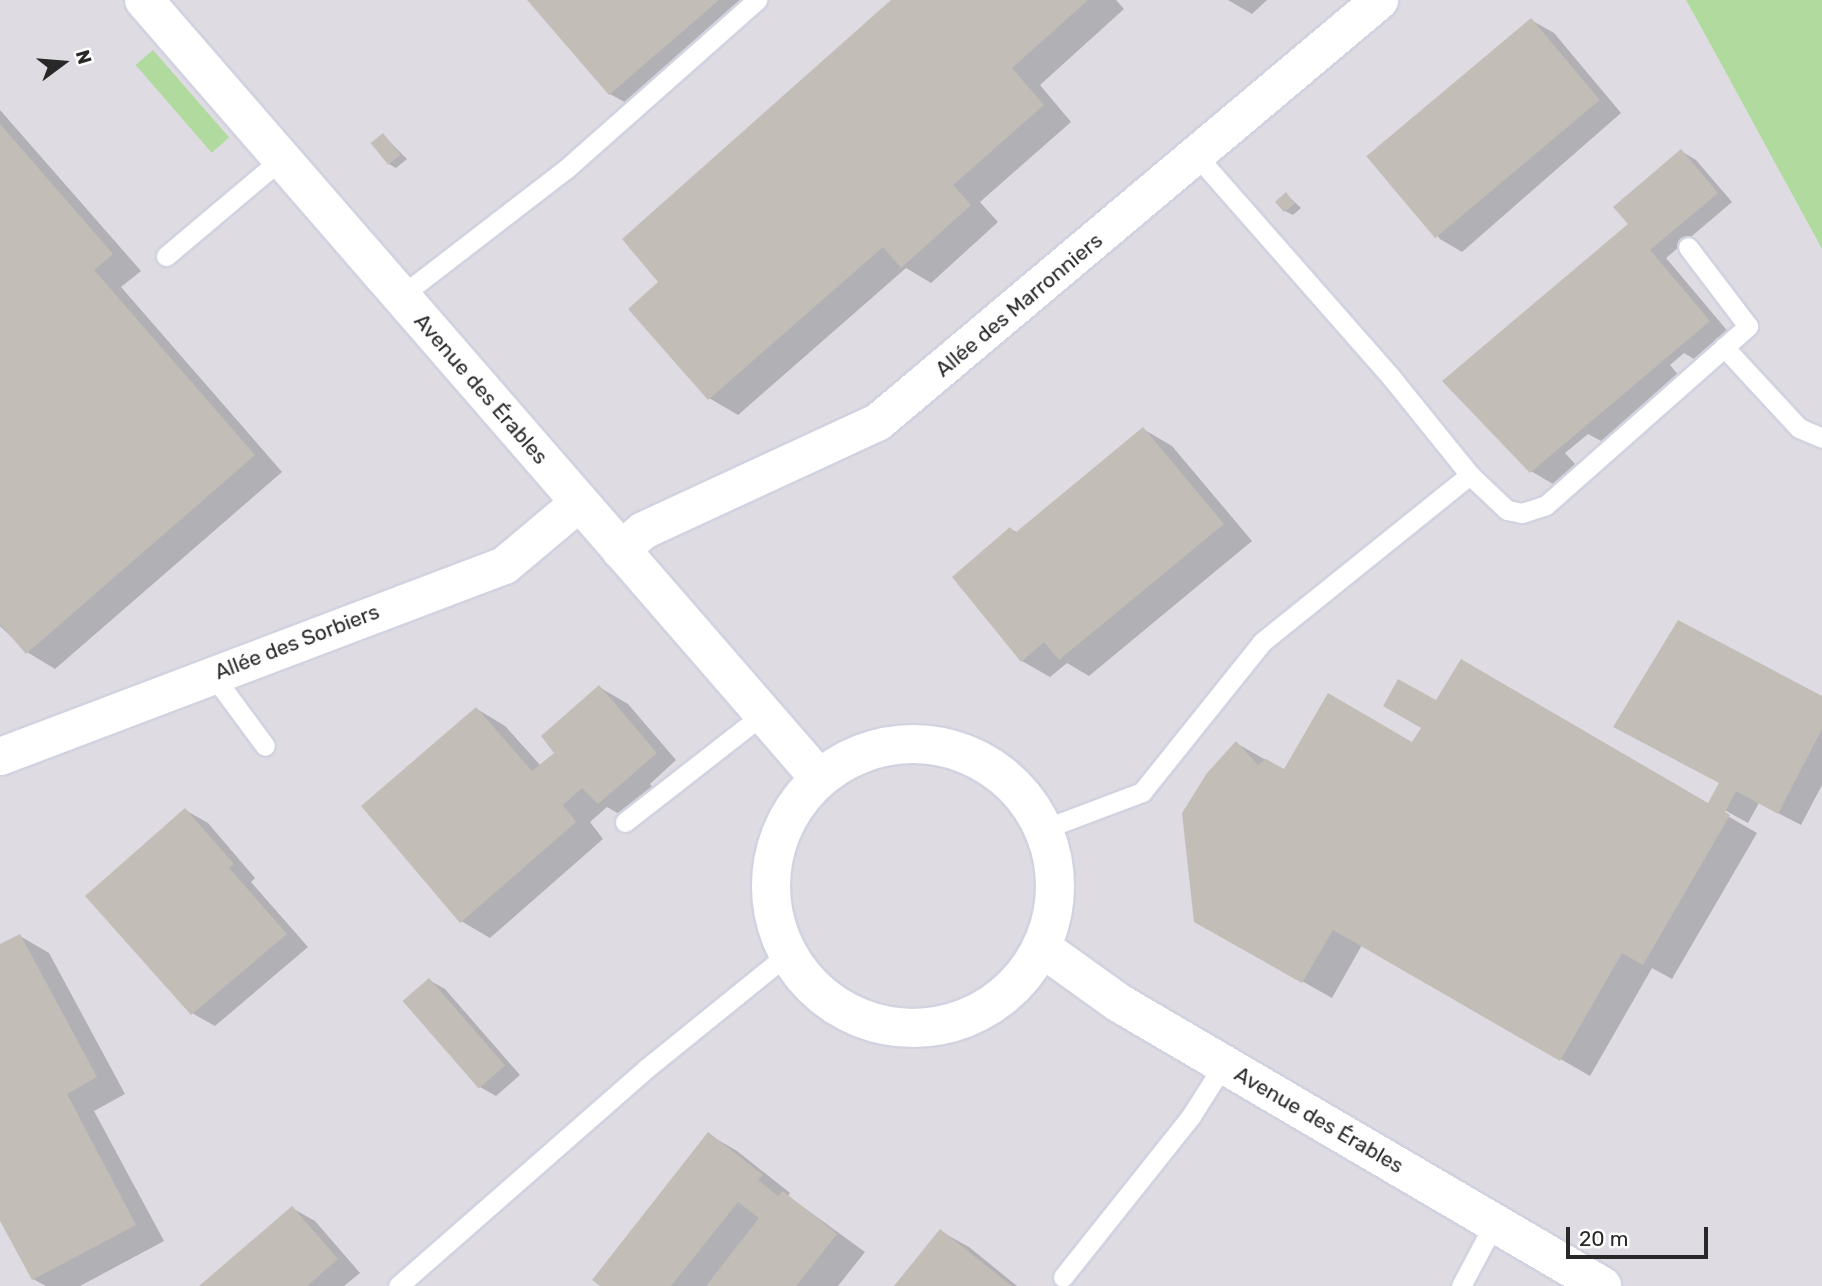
<!DOCTYPE html>
<meta charset="utf-8">
<style>
body{margin:0}
#map{position:relative;width:1822px;height:1286px;overflow:hidden;background:#e9e4dc;font-family:Rubik,sans-serif}
div>[style]{position:absolute}
.industrial>*{inset:0;background:#dedce2}
.green>*{inset:0;background:#b0da9e;transform-origin:0 0}
.shadow>*{inset:0;background:#0003}
.building>*{inset:0;background:#c2beb7;transform-origin:0 0}
.roads{filter:drop-shadow(2px 0 #d1d3e0) drop-shadow(-2px 0 #d1d3e0) drop-shadow(0 2px #d1d3e0) drop-shadow(0 -2px #d1d3e0)}
.service>*{height:19px;margin:-9.5px;padding:0 9.5px;transform-origin:9.5px;border-radius:9.5px;background:#fff}
.minor>*{height:37px;margin:-18.5px;padding:0 18.5px;transform-origin:18.5px;border-radius:18.5px;background:#fff}
.tertiary>*{height:38px;margin:-19px;padding:0 19px;transform-origin:19px;border-radius:19px;background:#fff}
.tertiary>.ring{margin:-19px;padding:0;box-sizing:content-box;background:none;border:38px solid #fff;border-radius:50%}
span{translate:-50% -50%;white-space:nowrap;text-align:center;line-height:1.15;-webkit-text-stroke:5px #fff;paint-order:stroke}
.street-label{font-size:21px;color:#282828}
.north{position:absolute;left:28px;top:28px;width:70px;height:70px;-webkit-text-stroke:5px #fff;paint-order:stroke;rotate:74deg;font-size:19px;font-weight:700;line-height:28px;text-align:center;color:#282828}
.north::after{content:'';display:block;margin:auto;width:24px;height:32px;background:#282828;clip-path:polygon(50% 0,100% 100%,50% 72%,0 100%)}
.scale{position:absolute;left:1566px;top:1227px;width:142px;height:32px;box-sizing:border-box;border:4px solid #282828;border-top:0;padding-left:9px;font-size:21px;line-height:24px;white-space:nowrap;color:#282828;-webkit-text-stroke:5px #fff;paint-order:stroke}
</style>
<div id="map">
<div class="industrial">
<div style="clip-path:polygon(0 0,1686px 0,1822px 249px,1822px 1286px,0 1286px)"></div>
</div>
<div class="green">
<div style="clip-path:polygon(1686px 0,1822px 0,1822px 249px,1713px 49px)"></div>
<div style="left:153px;top:50px;width:116px;height:23px;rotate:49deg"></div>
</div>
<div class="shadow">
<div style="clip-path:polygon(529px 0,766px 0,639px 110px,610px 94px)"></div>
<div style="clip-path:polygon(894px 0,1116px 0,1124px 9px,1040px 85px,1071px 122px,980px 202px,998px 222px,931px 283px,906px 268px,738px 415px,709px 398px,661px 282px)"></div>
<div style="clip-path:polygon(1228px 0,1267px 0,1252px 14px)"></div>
<div style="clip-path:polygon(1531px 20px,1554px 33px,1621px 113px,1462px 252px,1440px 239px,1371px 158px)"></div>
<div style="clip-path:polygon(0 110px,141px 271px,121px 287px,282px 472px,55px 669px,27px 652px,0 626px)"></div>
<div style="clip-path:polygon(383px 135px,407px 159px,396px 168px,389px 164px)"></div>
<div style="clip-path:polygon(1681px 151px,1696px 160px,1732px 202px,1666px 258px,1731px 335px,1699px 362px,1684px 353px,1670px 365px,1680px 377px,1603px 442px,1588px 434px,1565px 453px,1576px 465px,1553px 484px,1531px 471px)"></div>
<div style="clip-path:polygon(1286px 194px,1301px 208px,1293px 215px,1285px 211px)"></div>
<div style="clip-path:polygon(1143px 429px,1172px 446px,1252px 541px,1089px 676px,1067px 663px,1050px 677px,1022px 661px,1011px 529px,1018px 533px)"></div>
<div style="clip-path:polygon(1461px 661px,1757px 833px,1672px 979px,1652px 968px,1590px 1076px,1362px 945px,1332px 998px,1196px 921px,1236px 743px,1285px 771px,1413px 744px)"></div>
<div style="clip-path:polygon(599px 687px,628px 704px,676px 760px,650px 784px,658px 794px,628px 819px,607px 807px,590px 822px,603px 839px,490px 938px,461px 921px,477px 709px,505px 726px,541px 766px,556px 753px)"></div>
<div style="clip-path:polygon(1822px 698px,1822px 785px,1801px 825px,1759px 803px,1748px 823px,1710px 802px)"></div>
<div style="clip-path:polygon(185px 810px,208px 823px,255px 878px,251px 882px,308px 947px,215px 1026px,192px 1013px)"></div>
<div style="clip-path:polygon(20px 936px,49px 953px,125px 1094px,94px 1111px,164px 1241px,80px 1286px,46px 1286px,33px 1279px,0 1217px,0 946px)"></div>
<div style="clip-path:polygon(429px 980px,445px 989px,520px 1075px,496px 1096px,480px 1087px)"></div>
<div style="clip-path:polygon(708px 1134px,737px 1151px,790px 1193px,788px 1196px,865px 1252px,838px 1286px,603px 1286px)"></div>
<div style="clip-path:polygon(292px 1208px,315px 1221px,360px 1273px,344px 1286px,202px 1286px)"></div>
<div style="clip-path:polygon(940px 1231px,969px 1247px,1017px 1286px,897px 1286px)"></div>
</div>
<div class="building">
<div style="clip-path:polygon(527px 0,719px 0,609px 95px)"></div>
<div style="clip-path:polygon(891px 0,1088px 0,1012px 68px,1044px 105px,953px 185px,971px 205px,901px 268px,883px 247px,708px 400px,628px 309px,658px 282px,622px 239px)"></div>
<div style="left:1531px;top:18px;width:107px;height:215px;rotate:50deg"></div>
<div style="clip-path:polygon(0 124px,113px 254px,94px 270px,255px 455px,26px 654px,0 624px)"></div>
<div style="left:383px;top:133px;width:28px;height:16px;rotate:51deg"></div>
<div style="clip-path:polygon(1681px 149px,1718px 193px,1650px 250px,1710px 321px,1530px 473px,1442px 381px,1628px 224px,1613px 207px)"></div>
<div style="clip-path:polygon(1286px 192px,1295px 204px,1284px 212px,1275px 202px)"></div>
<div style="clip-path:polygon(1143px 427px,1224px 524px,1059px 660px,1044px 642px,1021px 662px,952px 577px,1010px 527px,1015px 533px)"></div>
<div style="clip-path:polygon(1678px 620px,1822px 696px,1822px 729px,1778px 814px,1736px 791px,1725px 812px,1730px 815px,1643px 965px,1622px 953px,1560px 1061px,1333px 930px,1302px 983px,1194px 922px,1182px 813px,1207px 773px,1236px 741px,1258px 765px,1266px 759px,1284px 769px,1328px 693px,1412px 742px,1421px 728px,1383px 706px,1398px 679px,1436px 700px,1461px 659px,1708px 803px,1719px 783px,1613px 727px)"></div>
<div style="clip-path:polygon(599px 685px,657px 753px,598px 804px,582px 788px,563px 805px,576px 822px,460px 923px,361px 806px,476px 707px,532px 771px,554px 753px,541px 736px)"></div>
<div style="clip-path:polygon(185px 808px,234px 864px,229px 868px,287px 934px,191px 1015px,85px 896px)"></div>
<div style="clip-path:polygon(20px 934px,97px 1077px,67px 1094px,136px 1225px,32px 1280px,0 1221px,0 944px)"></div>
<div style="left:429px;top:978px;width:116px;height:35px;rotate:49deg"></div>
<div style="clip-path:polygon(708px 1132px,763px 1175px,758px 1180px,778px 1196px,783px 1191px,837px 1234px,796px 1286px,706px 1286px,759px 1218px,738px 1202px,671px 1286px,600px 1286px,592px 1280px)"></div>
<div style="clip-path:polygon(292px 1206px,338px 1259px,307px 1286px,199px 1286px)"></div>
<div style="clip-path:polygon(940px 1229px,1012px 1286px,894px 1286px)"></div>
</div>
<div class="roads">
<div class="service">
<div style="left:1196px;top:155px;width:295px;rotate:48.7deg"></div>
<div style="left:1391px;top:377px;width:126px;rotate:51.1deg"></div>
<div style="left:166px;top:256px;width:150px;rotate:-40.1deg"></div>
<div style="left:401px;top:296px;width:210px;rotate:-37.6deg"></div>
<div style="left:567px;top:168px;width:254px;rotate:-41.5deg"></div>
<div style="left:1724px;top:347px;width:110px;rotate:47.2deg"></div>
<div style="left:1799px;top:428px;width:25px;rotate:23deg"></div>
<div style="left:212px;top:674px;width:89px;rotate:53.6deg"></div>
<div style="left:625px;top:822px;width:175px;rotate:-38deg"></div>
<div style="left:1044px;top:829px;width:105px;rotate:-20.7deg"></div>
<div style="left:1142px;top:792px;width:192px;rotate:-51.3deg"></div>
<div style="left:1262px;top:642px;width:267px;rotate:-38.8deg"></div>
<div style="left:1470px;top:475px;width:51px;rotate:43.4deg"></div>
<div style="left:1507px;top:510px;width:15px;rotate:11deg"></div>
<div style="left:1522px;top:513px;width:25px;rotate:-18deg"></div>
<div style="left:1546px;top:505px;width:270px;rotate:-41.5deg"></div>
<div style="left:1748px;top:326px;width:99px;rotate:-127.2deg"></div>
<div style="left:1063px;top:1277px;width:206px;rotate:-51.5deg"></div>
<div style="left:1191px;top:1116px;width:62px;rotate:-57.6deg"></div>
<div style="left:398px;top:1286px;width:331px;rotate:-41.2deg"></div>
<div style="left:647px;top:1068px;width:181px;rotate:-39deg"></div>
<div style="left:1461px;top:1286px;width:72px;rotate:-62deg"></div>
</div>
<div class="minor">
<div style="left:620px;top:550px;width:30px;rotate:-41deg"></div>
<div style="left:643px;top:530px;width:258px;rotate:-24.8deg"></div>
<div style="left:877px;top:422px;width:656px;rotate:-40.05deg"></div>
<div style="left:0;top:756px;width:539px;rotate:-20.76deg"></div>
<div style="left:504px;top:565px;width:98px;rotate:-40deg"></div>
</div>
<div class="tertiary">
<div style="left:144px;top:0;width:1030px;rotate:49.05deg"></div>
<div class="ring" style="left:771px;top:744px;width:246px;height:246px"></div>
<div style="left:1041px;top:947px;width:96px;rotate:35.7deg"></div>
<div style="left:1119px;top:1003px;width:560px;rotate:30.37deg"></div>
</div>
</div>
<div class="street-label">
<span style="left:1019px;top:305px;rotate:-40deg">Allée des Marronniers</span>
<span style="left:481px;top:389px;rotate:49deg">Avenue des Érables</span>
<span style="left:297px;top:642px;rotate:-21deg">Allée des Sorbiers</span>
<span style="left:1319px;top:1120px;rotate:30deg">Avenue des Érables</span>
</div>
<div class="north">N</div>
<div class="scale">20 m</div>
</div>
